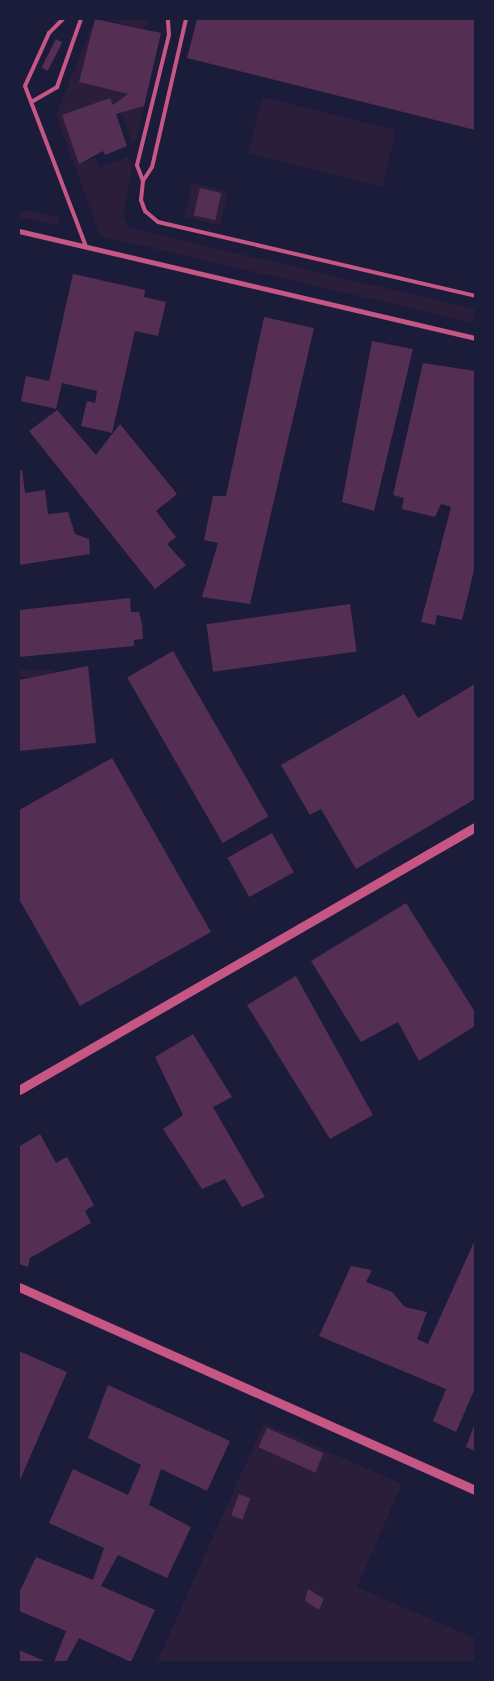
<!DOCTYPE html>
<style>
body{margin:0}
#map{position:relative;width:494px;height:1681px;overflow:hidden;background:#1b1b3a;font-family:"Playfair Display",serif}
div>[style]{position:absolute}
.green>*{inset:0;background:#2a1e3b;transform-origin:0 0}
.building>*{inset:0;background:#542f53;transform-origin:0 0}
.service>*{height:4px;margin:-2px;padding:0 2px;transform-origin:2px;border-radius:2px;background:#c65784}
.minor>*{height:5px;margin:-2.5px;padding:0 2.5px;transform-origin:2.5px;border-radius:2.5px;background:#c65784}
.tertiary>*{height:9px;margin:-4.5px;padding:0 4.5px;transform-origin:4.5px;border-radius:4.5px;background:#c65784}
span{translate:-50% -50%;white-space:nowrap;text-align:center;line-height:1.15;-webkit-text-stroke:4px #1b1b3a;paint-order:stroke}
.frame{position:absolute;inset:0;border:20px solid #1b1b3a;pointer-events:none}
</style>
<div id="map">
<div class="green">
<div style="clip-path:polygon(95px 19px,79px 82px,128px 94px,113px 105px,110px 99px,79px 163px,95px 158px,99px 168px,128px 157px,133px 163px,123px 215px,129px 228px,475px 309px,475px 323px,100px 236px,56px 115px)"></div>
<div style="clip-path:polygon(104px 19px,148px 19px,144px 29px)"></div>
<div style="left:262px;top:97px;width:138px;height:58px;rotate:14deg"></div>
<div style="clip-path:polygon(144px 106px,136px 141px,132px 142px,121px 112px)"></div>
<div style="left:192px;top:183px;width:37px;height:35px;rotate:13deg"></div>
<div style="left:19px;top:209px;width:42px;height:8px;rotate:12deg"></div>
<div style="left:53px;top:670px;width:7px;height:34px;rotate:90deg"></div>
<div style="clip-path:polygon(264px 1423px,402px 1484px,357px 1587px,475px 1638px,475px 1662px,157px 1662px)"></div>
</div>
<div class="building">
<div style="clip-path:polygon(95px 19px,161px 33px,144px 106px,116px 114px,127px 146px,105px 155px,103px 151px,79px 164px,62px 115px,110px 98px,113px 105px,128px 94px,79px 82px)"></div>
<div style="clip-path:polygon(197px 19px,475px 19px,475px 130px,187px 58px)"></div>
<div style="left:56px;top:39px;width:7px;height:32px;rotate:27deg"></div>
<div style="left:200px;top:188px;width:22px;height:28px;rotate:13deg"></div>
<div style="clip-path:polygon(73px 274px,145px 290px,144px 297px,166px 302px,158px 336px,135px 331px,112px 433px,81px 426px,87px 401px,95px 403px,97px 391px,62px 383px,56px 409px,21px 401px,26px 376px,49px 381px)"></div>
<div style="clip-path:polygon(264px 317px,314px 328px,250px 604px,202px 597px,218px 543px,204px 540px,213px 496px,226px 496px)"></div>
<div style="clip-path:polygon(372px 341px,413px 349px,374px 511px,342px 502px)"></div>
<div style="clip-path:polygon(423px 363px,475px 371px,475px 566px,462px 620px,437px 615px,435px 625px,421px 622px,451px 507px,441px 504px,435px 517px,402px 509px,404px 498px,393px 495px)"></div>
<div style="clip-path:polygon(57px 410px,96px 455px,120px 424px,177px 494px,156px 511px,176px 537px,167px 544px,186px 565px,155px 589px,29px 431px)"></div>
<div style="clip-path:polygon(19px 470px,22px 470px,25px 493px,45px 490px,48px 514px,68px 512px,75px 534px,89px 539px,90px 554px,19px 565px)"></div>
<div style="clip-path:polygon(130px 598px,131px 612px,139px 612px,142px 624px,143px 639px,134px 640px,134px 646px,19px 657px,19px 610px)"></div>
<div style="left:350px;top:604px;width:48px;height:145px;rotate:82deg"></div>
<div style="left:173px;top:651px;width:191px;height:53px;rotate:60deg"></div>
<div style="clip-path:polygon(88px 666px,96px 743px,19px 751px,19px 680px)"></div>
<div style="clip-path:polygon(475px 684px,475px 799px,356px 869px,321px 809px,310px 815px,281px 765px,404px 694px,418px 718px)"></div>
<div style="clip-path:polygon(112px 758px,211px 932px,80px 1006px,19px 899px,19px 810px)"></div>
<div style="left:272px;top:833px;width:45px;height:51px;rotate:61deg"></div>
<div style="clip-path:polygon(406px 903px,475px 1012px,475px 1026px,419px 1061px,398px 1022px,361px 1042px,311px 961px)"></div>
<div style="clip-path:polygon(296px 976px,373px 1115px,330px 1139px,247px 1005px)"></div>
<div style="clip-path:polygon(193px 1034px,232px 1097px,213px 1107px,265px 1197px,242px 1207px,225px 1179px,202px 1189px,163px 1129px,183px 1115px,155px 1057px)"></div>
<div style="clip-path:polygon(40px 1134px,56px 1163px,67px 1157px,94px 1205px,85px 1211px,91px 1223px,30px 1258px,28px 1267px,19px 1264px,19px 1143px,20px 1146px)"></div>
<div style="clip-path:polygon(475px 1240px,475px 1388px,456px 1432px,433px 1421px,446px 1389px,319px 1336px,351px 1266px,372px 1270px,366px 1282px,392px 1292px,405px 1307px,427px 1312px,417px 1339px,428px 1344px)"></div>
<div style="clip-path:polygon(19px 1351px,67px 1372px,19px 1482px)"></div>
<div style="clip-path:polygon(108px 1385px,230px 1441px,207px 1491px,161px 1469px,149px 1505px,191px 1527px,167px 1578px,118px 1555px,101px 1586px,155px 1610px,131px 1662px,79px 1638px,66px 1662px,54px 1662px,66px 1631px,19px 1611px,19px 1593px,36px 1557px,93px 1580px,104px 1548px,49px 1523px,73px 1469px,128px 1495px,141px 1465px,88px 1438px)"></div>
<div style="clip-path:polygon(475px 1423px,475px 1451px,466px 1447px)"></div>
<div style="left:267px;top:1428px;width:62px;height:21px;rotate:24deg"></div>
<div style="left:239px;top:1494px;width:12px;height:23px;rotate:20deg"></div>
<div style="clip-path:polygon(308px 1589px,324px 1599px,319px 1610px,305px 1601px)"></div>
<div style="clip-path:polygon(19px 1650px,47px 1662px,19px 1662px)"></div>
</div>
<div class="service">
<div style="left:63px;top:19px;width:20px;rotate:135deg"></div>
<div style="left:49px;top:33px;width:58px;rotate:114.4deg"></div>
<div style="left:25px;top:86px;width:172px;rotate:69.2deg"></div>
<div style="left:186px;top:19px;width:152px;rotate:102.9deg"></div>
<div style="left:152px;top:167px;width:17px;rotate:123deg"></div>
<div style="left:143px;top:181px;width:19px;rotate:96deg"></div>
<div style="left:141px;top:200px;width:12px;rotate:70deg"></div>
<div style="left:145px;top:211px;width:17px;rotate:40deg"></div>
<div style="left:158px;top:222px;width:326px;rotate:13.1deg"></div>
<div style="left:33px;top:101px;width:28px;rotate:-30deg"></div>
<div style="left:57px;top:87px;width:72px;rotate:-70.6deg"></div>
<div style="left:143px;top:181px;width:17px;rotate:-111deg"></div>
<div style="left:137px;top:165px;width:134px;rotate:-76.2deg"></div>
<div style="left:169px;top:35px;width:16px;rotate:-94deg"></div>
</div>
<div class="minor">
<div style="left:19px;top:231px;width:468px;rotate:13.2deg"></div>
</div>
<div class="tertiary">
<div style="left:19px;top:1090px;width:526px;rotate:-29.97deg"></div>
<div style="left:19px;top:1287px;width:499px;rotate:24deg"></div>
</div>
<div class="frame"></div>
</div>
